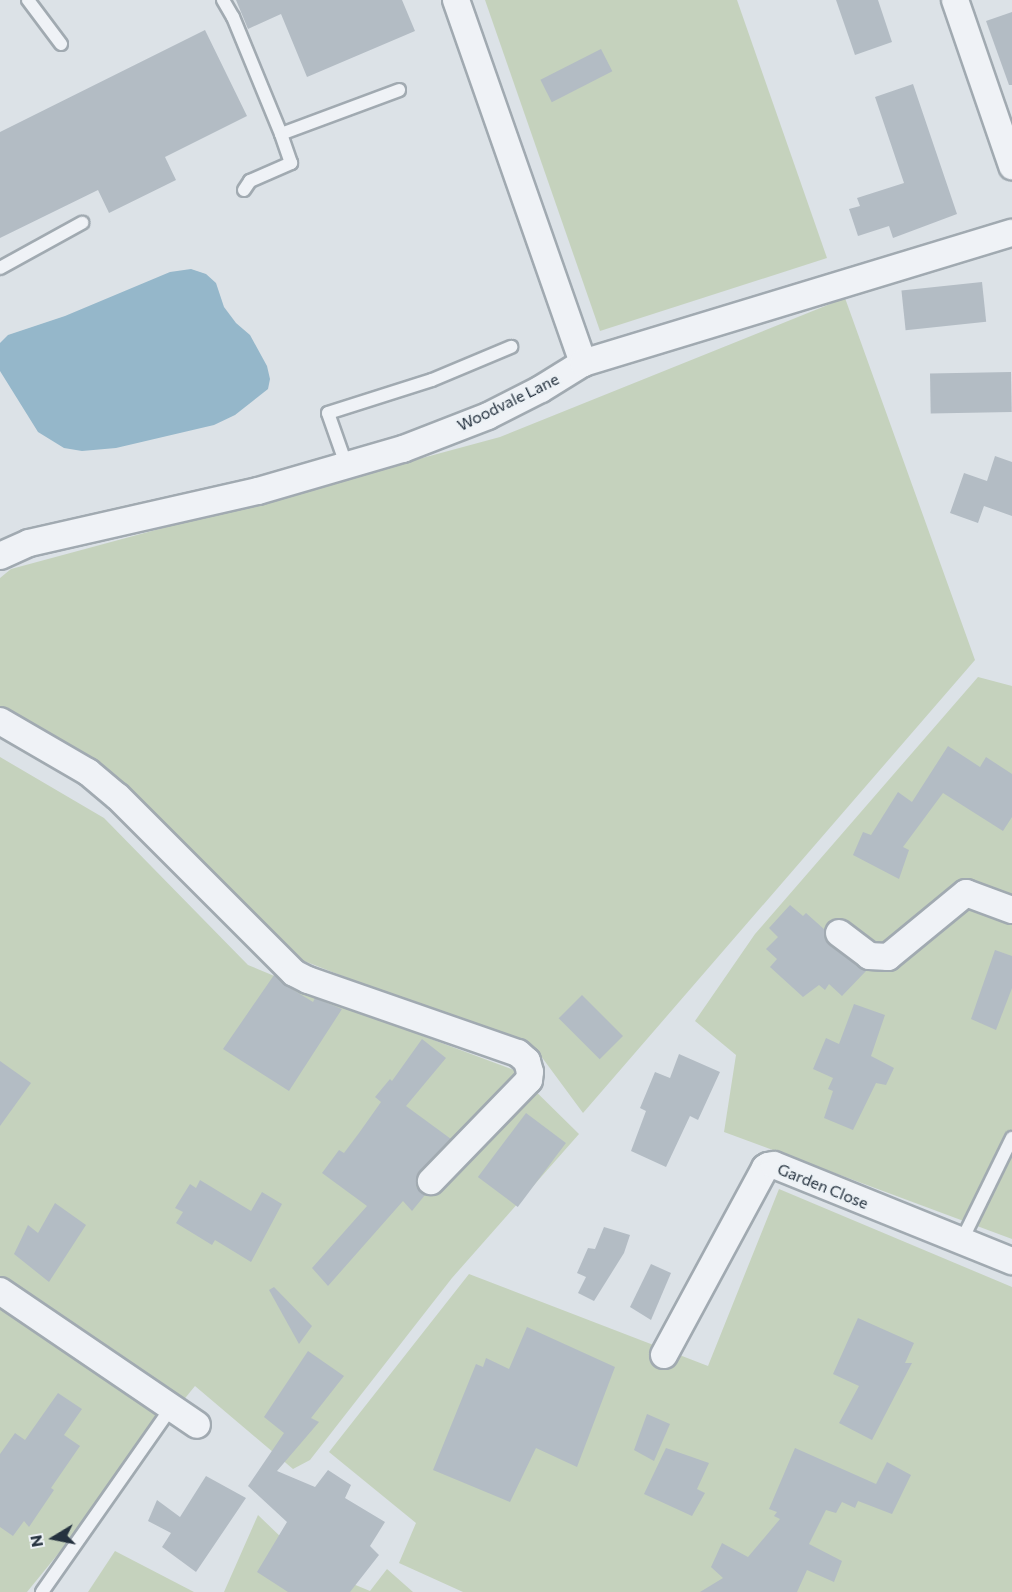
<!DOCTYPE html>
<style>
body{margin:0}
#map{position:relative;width:1012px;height:1592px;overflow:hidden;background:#dce2e7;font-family:Commissioner,sans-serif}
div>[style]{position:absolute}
.green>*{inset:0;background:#c5d2bd}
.water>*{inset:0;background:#95b7ca}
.building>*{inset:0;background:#b3bcc4;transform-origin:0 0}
.roads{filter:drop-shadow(2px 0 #a1aab1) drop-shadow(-2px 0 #a1aab1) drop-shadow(0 2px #a1aab1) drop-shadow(0 -2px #a1aab1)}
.lane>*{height:12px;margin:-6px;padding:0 6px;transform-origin:6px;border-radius:6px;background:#eff2f6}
.street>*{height:26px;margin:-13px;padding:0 13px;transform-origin:13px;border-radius:13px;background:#eff2f6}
span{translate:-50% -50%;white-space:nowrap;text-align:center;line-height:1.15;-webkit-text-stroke:4.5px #ecf1f5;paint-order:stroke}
.street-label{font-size:16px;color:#25323f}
.north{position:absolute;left:24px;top:1508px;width:60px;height:60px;-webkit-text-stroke:4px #ecf1f5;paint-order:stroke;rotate:260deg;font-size:16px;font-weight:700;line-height:24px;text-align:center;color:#25323f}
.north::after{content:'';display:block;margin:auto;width:21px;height:27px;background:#25323f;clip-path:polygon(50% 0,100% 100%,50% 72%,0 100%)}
</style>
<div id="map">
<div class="green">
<div style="clip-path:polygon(485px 0,737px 0,827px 258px,600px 331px)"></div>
<div style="clip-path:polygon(845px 298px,975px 660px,583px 1113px,538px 1052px,304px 961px,124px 785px,0 706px,0 578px,11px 569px,500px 437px)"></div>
<div style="clip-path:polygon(978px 677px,1012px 686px,1012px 1239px,724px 1132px,736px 1055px,695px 1021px,755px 934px)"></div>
<div style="clip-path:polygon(0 757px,104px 818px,248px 965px,380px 1020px,514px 1070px,579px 1134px,452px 1278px,310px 1460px,293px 1469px,195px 1386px,27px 1592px,0 1592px)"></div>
<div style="clip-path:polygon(779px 1189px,1012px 1287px,1012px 1592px,463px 1592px,399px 1563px,416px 1523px,329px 1452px,469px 1274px,708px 1366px)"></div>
<div style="clip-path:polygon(258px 1515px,312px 1567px,370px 1591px,387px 1569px,413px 1592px,224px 1592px)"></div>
<div style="clip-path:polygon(115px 1551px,194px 1592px,88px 1592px)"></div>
</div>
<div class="water">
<div style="clip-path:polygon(191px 269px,206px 274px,216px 283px,224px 307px,236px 323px,250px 335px,267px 366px,270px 379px,268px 389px,235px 415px,214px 425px,116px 448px,82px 451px,64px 448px,38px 432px,0 371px,0 343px,8px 335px,65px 316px,170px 272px)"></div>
</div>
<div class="building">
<div style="clip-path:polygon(236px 0,402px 0,415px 31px,307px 77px,281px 14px,248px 29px)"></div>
<div style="clip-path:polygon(836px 0,878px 0,892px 42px,855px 55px)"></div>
<div style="clip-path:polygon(1012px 12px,1012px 85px,1009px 85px,986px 21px)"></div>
<div style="clip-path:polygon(205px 30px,247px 116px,165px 157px,176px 180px,109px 213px,98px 190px,0 238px,0 132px)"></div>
<div style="left:601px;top:49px;width:25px;height:68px;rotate:63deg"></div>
<div style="clip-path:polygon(913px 84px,957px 214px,893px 238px,889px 226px,858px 236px,849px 209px,860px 206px,857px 198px,904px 183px,875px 97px)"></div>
<div style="left:982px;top:282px;width:40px;height:81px;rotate:84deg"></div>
<div style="left:1011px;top:372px;width:40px;height:81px;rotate:89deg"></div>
<div style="clip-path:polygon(995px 456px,1012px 462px,1012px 516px,984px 506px,978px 523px,950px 513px,964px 473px,987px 481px)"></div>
<div style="clip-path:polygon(948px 746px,980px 767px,986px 757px,1012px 774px,1012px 817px,1003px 831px,943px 793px,903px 847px,909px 850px,899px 879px,853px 855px,863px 832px,871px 835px,898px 792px,912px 802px)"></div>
<div style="clip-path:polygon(790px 905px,803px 916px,806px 913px,825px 930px,825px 938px,830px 945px,866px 971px,842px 996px,829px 984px,825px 990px,819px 985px,803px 997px,770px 967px,777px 959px,766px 949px,778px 937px,769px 928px)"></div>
<div style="clip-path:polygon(995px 950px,1012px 956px,1012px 988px,996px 1030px,971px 1019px)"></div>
<div style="clip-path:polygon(274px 975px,287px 986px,313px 1002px,315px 998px,342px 1009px,289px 1091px,223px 1049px)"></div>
<div style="left:582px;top:995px;width:58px;height:33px;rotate:45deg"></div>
<div style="clip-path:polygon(854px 1004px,885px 1015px,871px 1056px,894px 1068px,886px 1085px,876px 1083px,853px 1130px,824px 1118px,833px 1091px,828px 1089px,833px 1078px,813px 1069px,826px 1038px,839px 1044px)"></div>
<div style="clip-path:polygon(422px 1039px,446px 1058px,406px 1106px,451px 1139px,417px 1177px,416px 1187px,425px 1195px,412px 1211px,403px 1201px,328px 1286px,312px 1268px,367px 1206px,322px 1173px,339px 1150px,344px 1153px,359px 1133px,381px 1102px,375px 1097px,390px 1079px,392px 1081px)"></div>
<div style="clip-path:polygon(679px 1054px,720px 1072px,698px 1120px,690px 1116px,666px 1167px,631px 1151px,646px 1111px,640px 1108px,655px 1072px,670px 1078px)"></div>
<div style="clip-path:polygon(0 1061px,31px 1083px,0 1126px)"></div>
<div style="left:526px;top:1113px;width:50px;height:80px;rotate:37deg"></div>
<div style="clip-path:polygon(200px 1180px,251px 1211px,262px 1192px,282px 1204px,251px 1262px,215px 1240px,212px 1245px,176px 1223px,183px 1212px,175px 1208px,190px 1184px,196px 1188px)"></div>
<div style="clip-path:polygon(55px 1203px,86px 1225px,49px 1282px,14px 1254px,28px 1225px,38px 1233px)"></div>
<div style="clip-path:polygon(604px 1227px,630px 1235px,624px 1253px,594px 1301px,578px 1293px,586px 1277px,577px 1273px,588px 1248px,595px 1249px)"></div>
<div style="clip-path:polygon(651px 1264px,671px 1273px,651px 1320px,630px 1307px)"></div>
<div style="clip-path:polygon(274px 1287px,312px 1326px,299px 1344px,269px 1290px)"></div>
<div style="clip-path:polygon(858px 1318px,914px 1343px,905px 1363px,912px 1363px,872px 1440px,839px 1423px,859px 1386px,833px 1374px)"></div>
<div style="clip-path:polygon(527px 1327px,615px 1367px,577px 1467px,536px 1448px,510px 1502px,433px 1470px,476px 1364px,483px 1367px,486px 1358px,509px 1369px)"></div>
<div style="clip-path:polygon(308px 1351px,344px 1376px,311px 1418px,319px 1422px,277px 1471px,315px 1487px,328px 1470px,351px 1485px,345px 1498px,385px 1522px,370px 1546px,379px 1555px,350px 1592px,288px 1592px,257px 1572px,287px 1522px,248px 1486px,284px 1433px,264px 1417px)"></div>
<div style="clip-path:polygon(58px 1393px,82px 1409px,64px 1435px,80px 1446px,51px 1488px,54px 1490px,29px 1527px,24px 1521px,13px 1536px,0 1527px,0 1454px,15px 1433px,25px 1440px)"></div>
<div style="clip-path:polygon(647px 1414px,670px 1424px,654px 1461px,634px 1450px)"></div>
<div style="clip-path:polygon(666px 1448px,709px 1463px,697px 1489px,705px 1493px,692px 1516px,644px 1494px)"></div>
<div style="clip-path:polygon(795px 1448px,876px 1484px,887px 1462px,911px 1475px,892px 1514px,858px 1501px,855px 1508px,842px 1502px,836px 1513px,826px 1510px,809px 1544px,842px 1561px,834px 1582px,807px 1570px,797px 1592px,700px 1592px,723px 1578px,711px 1567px,722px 1543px,748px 1557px,780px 1519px,774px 1516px,777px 1512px,769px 1509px)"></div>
<div style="clip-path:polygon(206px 1476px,246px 1498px,196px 1572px,162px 1547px,171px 1533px,148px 1521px,157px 1500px,180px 1517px)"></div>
</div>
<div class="roads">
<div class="lane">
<div style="left:28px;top:0;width:55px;rotate:53.1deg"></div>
<div style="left:223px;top:0;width:20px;rotate:60deg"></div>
<div style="left:233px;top:17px;width:126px;rotate:67.7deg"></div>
<div style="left:281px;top:134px;width:126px;rotate:-20.4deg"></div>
<div style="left:244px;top:190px;width:11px;rotate:-56deg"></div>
<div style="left:250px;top:181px;width:45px;rotate:-23.7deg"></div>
<div style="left:291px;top:163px;width:31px;rotate:-109deg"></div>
<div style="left:0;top:268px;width:94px;rotate:-28.8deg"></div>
<div style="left:347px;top:467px;width:57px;rotate:-109.4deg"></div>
<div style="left:328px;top:413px;width:109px;rotate:-17.6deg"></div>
<div style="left:432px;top:380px;width:86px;rotate:-22.7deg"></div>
<div style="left:961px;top:1242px;width:116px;rotate:-63.9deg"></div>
<div style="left:42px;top:1592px;width:225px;rotate:-55deg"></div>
</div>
<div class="street">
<div style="left:456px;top:0;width:385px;rotate:70.7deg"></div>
<div style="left:955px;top:0;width:176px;rotate:71deg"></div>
<div style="left:0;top:556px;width:32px;rotate:-24deg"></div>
<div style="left:29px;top:543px;width:235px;rotate:-12.8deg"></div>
<div style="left:258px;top:491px;width:151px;rotate:-16.2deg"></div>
<div style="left:403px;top:449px;width:91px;rotate:-21.2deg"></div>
<div style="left:488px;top:416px;width:59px;rotate:-27deg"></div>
<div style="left:541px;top:389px;width:49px;rotate:-31.8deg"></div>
<div style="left:583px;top:363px;width:448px;rotate:-16.9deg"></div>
<div style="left:0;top:721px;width:102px;rotate:30.1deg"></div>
<div style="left:88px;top:772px;width:38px;rotate:40deg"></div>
<div style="left:117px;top:796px;width:250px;rotate:45deg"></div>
<div style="left:294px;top:973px;width:16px;rotate:27deg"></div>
<div style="left:308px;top:980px;width:222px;rotate:19.2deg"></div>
<div style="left:518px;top:1053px;width:12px;rotate:42deg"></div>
<div style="left:527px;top:1061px;width:11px;rotate:75deg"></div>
<div style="left:530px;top:1072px;width:8px;rotate:97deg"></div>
<div style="left:529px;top:1080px;width:141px;rotate:134.1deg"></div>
<div style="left:839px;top:933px;width:38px;rotate:37deg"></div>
<div style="left:869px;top:956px;width:19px;rotate:3deg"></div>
<div style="left:888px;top:957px;width:101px;rotate:-39.4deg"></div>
<div style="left:966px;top:893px;width:49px;rotate:20.3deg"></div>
<div style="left:0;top:1291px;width:238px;rotate:34.2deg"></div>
<div style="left:664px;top:1355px;width:213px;rotate:-61.6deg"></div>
<div style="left:765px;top:1168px;width:4px;rotate:-34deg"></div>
<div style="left:768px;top:1166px;width:6px;rotate:-9deg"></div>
<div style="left:774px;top:1165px;width:257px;rotate:22deg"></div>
</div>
</div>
<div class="street-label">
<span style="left:508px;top:402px;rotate:-26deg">Woodvale Lane</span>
<span style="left:823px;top:1186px;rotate:22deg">Garden Close</span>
</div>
<div class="north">N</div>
</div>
